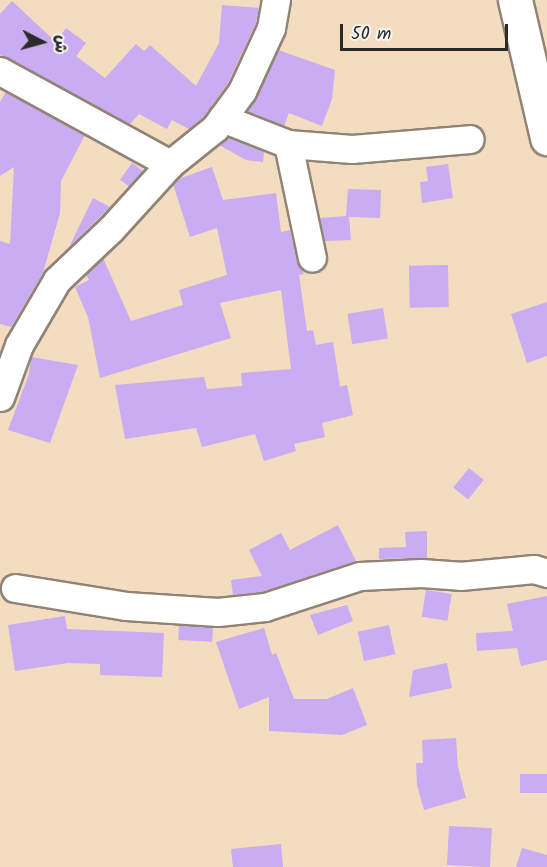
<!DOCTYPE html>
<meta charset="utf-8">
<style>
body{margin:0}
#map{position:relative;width:547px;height:867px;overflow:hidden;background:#f3dcbf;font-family:Kalam,"Playpen Sans Arabic",sans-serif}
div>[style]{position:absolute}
.building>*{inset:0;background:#c9acf1;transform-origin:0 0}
.roads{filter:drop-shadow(2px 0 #8f8475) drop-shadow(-2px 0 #8f8475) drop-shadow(0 2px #8f8475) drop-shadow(0 -2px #8f8475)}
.minor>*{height:27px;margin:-13.5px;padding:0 13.5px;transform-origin:13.5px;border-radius:13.5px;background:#fff}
.major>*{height:33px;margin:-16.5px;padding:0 16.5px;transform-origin:16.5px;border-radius:16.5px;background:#fff}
span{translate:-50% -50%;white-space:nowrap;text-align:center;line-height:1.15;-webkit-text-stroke:5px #f6f6f2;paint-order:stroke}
.north{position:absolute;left:12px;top:12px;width:60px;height:60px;-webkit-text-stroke:4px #f6f6f2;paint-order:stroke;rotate:96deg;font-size:16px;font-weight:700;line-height:24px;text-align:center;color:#2b2b2b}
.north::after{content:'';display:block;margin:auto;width:21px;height:27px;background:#2b2b2b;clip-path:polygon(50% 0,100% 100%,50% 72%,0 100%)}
.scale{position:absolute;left:340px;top:24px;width:168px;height:27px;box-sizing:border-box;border:3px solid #2b2b2b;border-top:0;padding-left:8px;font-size:18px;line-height:21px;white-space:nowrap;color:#2b2b2b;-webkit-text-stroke:4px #f6f6f2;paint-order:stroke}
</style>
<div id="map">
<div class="building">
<div style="clip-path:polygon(12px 1px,56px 42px,66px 28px,86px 43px,76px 56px,105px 78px,136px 44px,144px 51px,150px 45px,196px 86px,219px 43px,222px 5px,259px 8px,256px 23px,228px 83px,204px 117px,189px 129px,172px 120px,167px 129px,139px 114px,130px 124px,0 55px,0 14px)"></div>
<div style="clip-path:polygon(278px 50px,335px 70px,332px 99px,322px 126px,289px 113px,284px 126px,247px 111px)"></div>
<div style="clip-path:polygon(6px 92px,85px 135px,61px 181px,60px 213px,43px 273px,11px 327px,0 324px,0 241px,10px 244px,14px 167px,0 176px,0 102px)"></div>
<div style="clip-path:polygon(228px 137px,264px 152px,263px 162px,246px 160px,219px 145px)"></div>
<div style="clip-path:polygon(132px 163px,143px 171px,129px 186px,120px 180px)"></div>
<div style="clip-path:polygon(448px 164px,453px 198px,422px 203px,420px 182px,428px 181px,426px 167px)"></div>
<div style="clip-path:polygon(212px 167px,223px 200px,276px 193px,281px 232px,290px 230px,297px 261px,304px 274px,299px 275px,307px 331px,313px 330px,316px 345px,333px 342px,340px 387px,347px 385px,353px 415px,322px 423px,325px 437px,294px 444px,296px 451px,264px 461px,255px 434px,202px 447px,196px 428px,125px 439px,115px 385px,204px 377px,207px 389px,242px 386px,241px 373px,291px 369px,281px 290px,220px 303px,231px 338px,100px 378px,88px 317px,75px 287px,89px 280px,86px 274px,103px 258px,131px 321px,183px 305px,179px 290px,227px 275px,217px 228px,190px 237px,173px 184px,178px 179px)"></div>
<div style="clip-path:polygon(348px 189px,381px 190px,380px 218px,349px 217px,351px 240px,325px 241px,320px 218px,346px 216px)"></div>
<div style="clip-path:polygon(93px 198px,110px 207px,69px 247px)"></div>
<div style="left:448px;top:265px;width:42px;height:39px;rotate:89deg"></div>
<div style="clip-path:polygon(547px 302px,547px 356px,527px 363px,511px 314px)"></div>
<div style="left:383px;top:308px;width:31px;height:36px;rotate:81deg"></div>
<div style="clip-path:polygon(31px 357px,78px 365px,50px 443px,8px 430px,29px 374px)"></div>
<div style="left:469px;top:468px;width:19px;height:25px;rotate:39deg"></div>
<div style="clip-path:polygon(338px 525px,356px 561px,262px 592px,233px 595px,231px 580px,262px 576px,249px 550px,281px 533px,290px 550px)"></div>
<div style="clip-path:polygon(427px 531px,427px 558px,379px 559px,379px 548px,406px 547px,405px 532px)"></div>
<div style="left:426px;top:590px;width:26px;height:27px;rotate:9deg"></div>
<div style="clip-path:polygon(547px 596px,547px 660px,521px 666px,517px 648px,477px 651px,476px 633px,513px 631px,507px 604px)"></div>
<div style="clip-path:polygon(347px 605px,353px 621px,318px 635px,310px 615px)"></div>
<div style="clip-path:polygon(65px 616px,67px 629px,164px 633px,162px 677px,100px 675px,100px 664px,68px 663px,15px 671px,8px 625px)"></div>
<div style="left:179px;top:625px;width:34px;height:15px;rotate:3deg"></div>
<div style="left:389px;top:625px;width:30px;height:32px;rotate:78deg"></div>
<div style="clip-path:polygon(264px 628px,272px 655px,276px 653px,294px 699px,327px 699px,353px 688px,367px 725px,342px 735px,269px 731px,269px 697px,239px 709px,216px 642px)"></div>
<div style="clip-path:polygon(447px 663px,452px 688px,409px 697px,413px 670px)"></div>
<div style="clip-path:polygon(456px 738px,458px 767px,466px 798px,424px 810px,417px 785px,416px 763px,423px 763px,422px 740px)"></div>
<div style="left:520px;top:774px;width:27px;height:19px"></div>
<div style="left:449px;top:826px;width:43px;height:39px;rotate:3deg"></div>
<div style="clip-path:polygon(281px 844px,283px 867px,233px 867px,231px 849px)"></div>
<div style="clip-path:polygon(522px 848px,547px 855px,547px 867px,516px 867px)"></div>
</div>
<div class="roads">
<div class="minor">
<div style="left:0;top:71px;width:194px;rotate:28.7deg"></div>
<div style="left:222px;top:118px;width:71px;rotate:21.5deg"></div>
<div style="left:288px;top:144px;width:64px;rotate:4.5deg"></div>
<div style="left:352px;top:149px;width:118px;rotate:-4.8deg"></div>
<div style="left:288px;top:144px;width:116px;rotate:78.1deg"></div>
<div style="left:0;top:397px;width:55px;rotate:-69.9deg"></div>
<div style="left:19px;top:345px;width:75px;rotate:-59.7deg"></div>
<div style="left:57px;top:280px;width:74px;rotate:-43.4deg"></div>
<div style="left:111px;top:229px;width:88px;rotate:-47.8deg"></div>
<div style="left:170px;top:164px;width:58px;rotate:-38.7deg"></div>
<div style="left:215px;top:128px;width:46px;rotate:-53.9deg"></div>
<div style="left:242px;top:91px;width:69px;rotate:-65.3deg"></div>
<div style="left:271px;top:28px;width:28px;rotate:-80deg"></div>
<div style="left:15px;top:588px;width:112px;rotate:9.2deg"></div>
<div style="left:126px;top:606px;width:92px;rotate:3.7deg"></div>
<div style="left:218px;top:612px;width:47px;rotate:-6.1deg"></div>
<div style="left:265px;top:607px;width:100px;rotate:-18.1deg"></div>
<div style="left:360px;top:576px;width:61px;rotate:-2.8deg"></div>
<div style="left:421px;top:573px;width:39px;rotate:4deg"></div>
<div style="left:460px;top:576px;width:74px;rotate:-5.4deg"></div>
<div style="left:534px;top:569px;width:14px;rotate:17deg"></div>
</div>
<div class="major">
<div style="left:515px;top:0;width:142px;rotate:76.9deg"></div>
</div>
</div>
<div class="north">ش</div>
<div class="scale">50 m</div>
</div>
